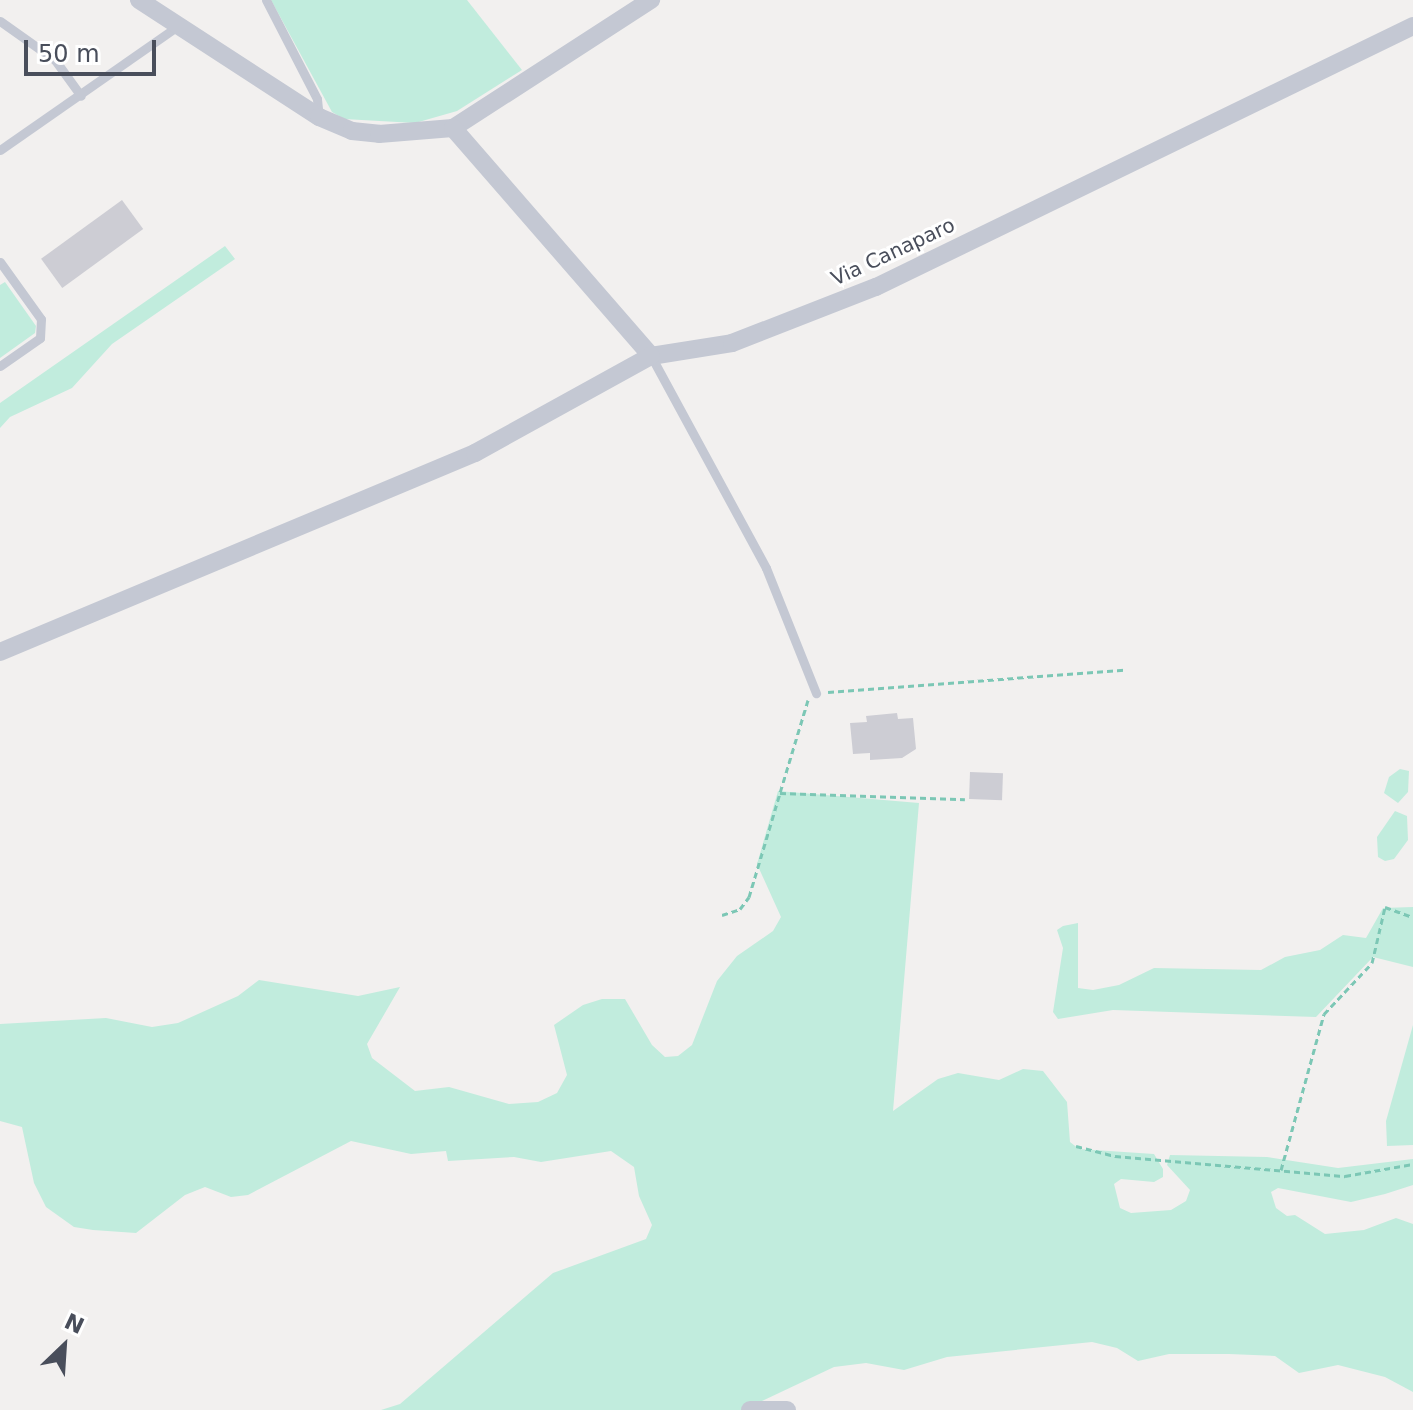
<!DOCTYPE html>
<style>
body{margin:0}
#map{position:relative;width:1413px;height:1410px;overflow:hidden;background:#f2f0ef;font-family:"DejaVu Sans",sans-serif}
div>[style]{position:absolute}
.green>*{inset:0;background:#c1ecdd}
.building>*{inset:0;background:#cdcdd4;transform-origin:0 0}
.path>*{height:3px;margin-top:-1.5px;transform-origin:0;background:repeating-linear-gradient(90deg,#7cc7b5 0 6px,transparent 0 10px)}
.service>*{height:9px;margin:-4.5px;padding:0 4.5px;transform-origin:4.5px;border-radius:4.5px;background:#c4c8d3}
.minor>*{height:18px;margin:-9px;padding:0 9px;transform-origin:9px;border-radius:9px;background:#c4c8d3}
span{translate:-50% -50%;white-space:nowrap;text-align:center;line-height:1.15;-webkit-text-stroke:6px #fff;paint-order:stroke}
.street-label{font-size:20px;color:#494e5b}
.north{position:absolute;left:24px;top:1306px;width:80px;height:80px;-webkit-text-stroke:6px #fff;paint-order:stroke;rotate:25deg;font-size:22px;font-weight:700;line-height:32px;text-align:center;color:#494e5b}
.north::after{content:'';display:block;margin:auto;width:28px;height:36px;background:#494e5b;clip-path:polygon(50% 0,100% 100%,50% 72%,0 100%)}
.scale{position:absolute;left:24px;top:40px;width:132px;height:36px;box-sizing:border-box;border:4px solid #494e5b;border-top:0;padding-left:10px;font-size:24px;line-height:28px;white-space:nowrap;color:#494e5b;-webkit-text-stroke:6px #fff;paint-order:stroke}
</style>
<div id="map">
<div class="green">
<div style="clip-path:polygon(271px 0,467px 0,522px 70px,457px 111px,415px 123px,344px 119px,332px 112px)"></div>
<div style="clip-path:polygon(225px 246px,235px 259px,112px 344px,72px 388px,10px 417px,0 428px,0 403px)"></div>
<div style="clip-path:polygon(5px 282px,36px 326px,35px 333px,0 358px,0 285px)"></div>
<div style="clip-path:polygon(1400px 769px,1409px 771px,1408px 792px,1398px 803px,1384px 793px,1389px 777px)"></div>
<div style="clip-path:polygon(778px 791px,919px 803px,893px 1111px,938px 1079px,958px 1073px,999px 1080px,1023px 1069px,1043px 1071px,1067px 1102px,1070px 1142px,1079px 1149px,1154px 1154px,1163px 1169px,1163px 1177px,1154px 1182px,1121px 1179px,1114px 1184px,1120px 1208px,1131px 1213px,1171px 1210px,1186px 1201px,1190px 1190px,1167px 1165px,1170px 1155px,1267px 1157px,1338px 1168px,1413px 1159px,1413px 1185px,1385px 1194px,1351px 1202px,1278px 1188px,1271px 1192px,1276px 1208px,1287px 1216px,1295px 1215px,1325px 1234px,1364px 1230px,1396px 1218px,1413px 1224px,1413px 1392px,1385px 1377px,1338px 1365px,1299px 1373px,1275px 1356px,1229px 1354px,1169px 1354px,1138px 1361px,1117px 1348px,1092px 1342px,947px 1357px,904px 1370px,866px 1363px,834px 1367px,743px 1410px,381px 1410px,400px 1404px,553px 1273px,646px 1239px,652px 1225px,639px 1196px,634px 1167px,611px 1151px,541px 1162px,514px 1157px,448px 1161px,446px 1151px,411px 1154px,351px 1141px,248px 1195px,231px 1197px,205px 1187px,185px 1195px,136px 1233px,93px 1230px,74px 1227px,46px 1207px,34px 1183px,22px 1127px,0 1121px,0 1024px,106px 1018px,152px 1027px,178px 1023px,238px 996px,259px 980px,358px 996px,400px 987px,367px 1044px,372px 1058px,415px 1091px,449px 1087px,509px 1104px,538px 1102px,557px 1093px,567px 1075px,554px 1025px,583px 1005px,602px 999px,625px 999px,652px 1045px,665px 1057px,678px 1056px,692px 1045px,717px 981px,737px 956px,773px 931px,781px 917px,757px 864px)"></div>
<div style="clip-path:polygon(1395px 811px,1407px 816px,1408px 840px,1394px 859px,1385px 861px,1378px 857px,1377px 837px)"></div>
<div style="clip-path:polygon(1413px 907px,1413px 967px,1373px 957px,1316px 1017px,1113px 1010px,1058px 1019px,1053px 1012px,1063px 948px,1057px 930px,1063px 926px,1078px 923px,1078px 988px,1093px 990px,1119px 985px,1154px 968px,1261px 970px,1285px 957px,1320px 950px,1343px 935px,1366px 938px,1383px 908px)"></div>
<div style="clip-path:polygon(1413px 1025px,1413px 1145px,1387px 1146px,1386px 1121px)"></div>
</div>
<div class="building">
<div style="left:122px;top:200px;width:36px;height:100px;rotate:54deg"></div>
<div style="clip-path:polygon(897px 713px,898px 719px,913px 718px,916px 749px,902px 758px,870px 760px,870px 753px,853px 754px,850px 723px,867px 722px,866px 716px)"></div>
<div style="left:970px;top:772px;width:33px;height:27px;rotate:2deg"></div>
</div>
<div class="path">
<div style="left:828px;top:692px;width:297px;rotate:-4.3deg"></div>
<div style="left:808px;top:700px;width:97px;rotate:106.8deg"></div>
<div style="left:780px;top:793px;width:185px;rotate:1.9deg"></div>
<div style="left:722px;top:915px;width:19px;rotate:-18deg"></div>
<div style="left:740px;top:909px;width:15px;rotate:-53deg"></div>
<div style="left:749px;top:897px;width:109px;rotate:-73.4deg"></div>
<div style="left:1076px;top:1146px;width:40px;rotate:14.4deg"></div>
<div style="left:1115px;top:1156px;width:231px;rotate:5deg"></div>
<div style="left:1345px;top:1176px;width:69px;rotate:-10deg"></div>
<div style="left:1281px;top:1170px;width:162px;rotate:-74.6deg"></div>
<div style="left:1324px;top:1014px;width:70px;rotate:-46.7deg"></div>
<div style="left:1372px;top:963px;width:57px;rotate:-76.9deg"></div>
<div style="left:1385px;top:907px;width:30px;rotate:20deg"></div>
</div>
<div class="service">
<div style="left:266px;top:0;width:111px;rotate:62.7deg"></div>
<div style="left:317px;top:99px;width:18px;rotate:84deg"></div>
<div style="left:0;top:21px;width:67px;rotate:35.3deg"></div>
<div style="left:55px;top:60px;width:44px;rotate:54.2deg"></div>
<div style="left:0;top:150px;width:217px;rotate:-34.9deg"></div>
<div style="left:0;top:262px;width:70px;rotate:54.3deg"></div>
<div style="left:41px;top:319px;width:19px;rotate:93deg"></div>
<div style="left:40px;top:338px;width:49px;rotate:145deg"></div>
<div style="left:651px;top:356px;width:241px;rotate:61.5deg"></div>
<div style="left:766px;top:568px;width:135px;rotate:68.2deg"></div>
</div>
<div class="minor">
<div style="left:139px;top:0;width:215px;rotate:33deg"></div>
<div style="left:319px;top:117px;width:36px;rotate:23deg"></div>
<div style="left:352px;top:131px;width:27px;rotate:6deg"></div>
<div style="left:379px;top:134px;width:74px;rotate:-4.6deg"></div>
<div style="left:453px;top:128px;width:236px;rotate:-32.9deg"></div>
<div style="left:453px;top:128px;width:302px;rotate:49deg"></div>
<div style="left:651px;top:356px;width:82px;rotate:-9.1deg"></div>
<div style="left:732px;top:343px;width:155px;rotate:-21.3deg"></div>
<div style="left:876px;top:287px;width:597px;rotate:-25.92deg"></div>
<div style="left:0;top:652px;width:515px;rotate:-22.73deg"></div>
<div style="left:475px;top:453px;width:201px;rotate:-28.9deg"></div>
<div style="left:750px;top:1410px;width:37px"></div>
</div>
<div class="street-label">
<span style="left:893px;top:252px;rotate:-25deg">Via Canaparo</span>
</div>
<div class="north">N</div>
<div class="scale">50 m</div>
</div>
